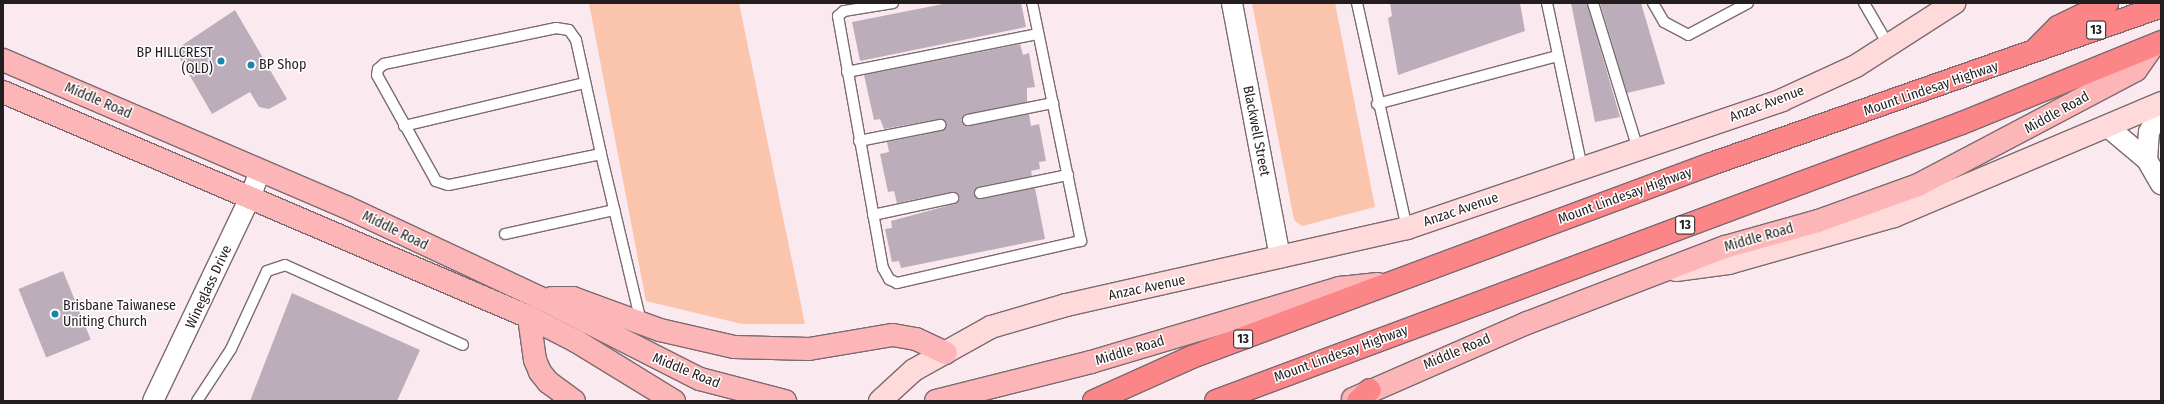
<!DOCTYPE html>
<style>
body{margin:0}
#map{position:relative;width:2164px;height:404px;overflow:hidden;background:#fbe9f0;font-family:"Fira Sans Condensed",sans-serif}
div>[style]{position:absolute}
.green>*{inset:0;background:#fac4ad}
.building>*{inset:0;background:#bbaeba;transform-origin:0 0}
.roads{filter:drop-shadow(1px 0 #7b6b71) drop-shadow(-1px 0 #7b6b71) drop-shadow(0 1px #7b6b71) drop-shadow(0 -1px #7b6b71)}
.lane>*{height:10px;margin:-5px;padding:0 5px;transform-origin:5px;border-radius:5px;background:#fff}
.street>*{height:20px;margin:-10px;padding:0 10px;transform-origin:10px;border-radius:10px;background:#fff}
.secondary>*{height:22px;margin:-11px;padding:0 11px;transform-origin:11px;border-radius:11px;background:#fedadb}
.primary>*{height:22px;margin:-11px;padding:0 11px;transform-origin:11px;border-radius:11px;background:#fdb6b8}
.highway>*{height:22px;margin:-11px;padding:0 11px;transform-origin:11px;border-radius:11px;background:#fc8588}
.dots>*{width:11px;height:11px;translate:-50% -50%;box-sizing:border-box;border:2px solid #fff;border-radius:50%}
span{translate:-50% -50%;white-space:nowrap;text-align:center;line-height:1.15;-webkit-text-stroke:3px #fff;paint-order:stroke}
.shield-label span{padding:1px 3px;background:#fff;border:1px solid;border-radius:3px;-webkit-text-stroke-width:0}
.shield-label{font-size:13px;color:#241d20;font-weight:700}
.poi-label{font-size:14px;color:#241d20}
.right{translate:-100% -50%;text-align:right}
.left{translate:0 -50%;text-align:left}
.street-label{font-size:14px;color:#241d20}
.frame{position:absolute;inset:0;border:4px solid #241d20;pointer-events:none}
</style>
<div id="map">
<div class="green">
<div style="clip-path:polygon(589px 3px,739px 3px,805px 324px,742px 324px,646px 301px)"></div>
<div style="clip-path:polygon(1252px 3px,1335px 3px,1375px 207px,1302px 226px,1294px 220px)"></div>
</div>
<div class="building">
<div style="clip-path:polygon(948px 3px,1021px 3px,1026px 27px,860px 61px,852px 22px)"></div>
<div style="clip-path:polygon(1390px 3px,1520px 3px,1525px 31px,1398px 75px,1388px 18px,1392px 16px)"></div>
<div style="clip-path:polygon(1571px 3px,1587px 3px,1620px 117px,1595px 122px)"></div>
<div style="clip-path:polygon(1600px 3px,1641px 3px,1665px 84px,1627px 93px)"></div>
<div style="clip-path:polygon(235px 10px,287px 99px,269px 109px,259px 107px,250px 92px,212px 114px,175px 50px)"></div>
<div style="clip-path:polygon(1020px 44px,1023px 55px,1029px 53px,1035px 87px,1027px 88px,1027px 102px,967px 114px,962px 121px,969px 126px,1029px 114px,1031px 126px,1039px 124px,1046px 161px,1039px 162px,1040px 169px,1031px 171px,1032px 176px,978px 187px,974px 194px,981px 199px,1035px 188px,1045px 239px,901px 268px,899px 261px,892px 262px,885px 229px,892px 228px,891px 221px,954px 204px,959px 197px,952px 192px,897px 203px,894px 191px,888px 192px,880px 154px,889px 152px,887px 142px,941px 131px,946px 124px,939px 119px,884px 129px,880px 119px,874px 120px,864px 75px)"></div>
<div style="left:63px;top:271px;width:74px;height:48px;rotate:68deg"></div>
<div style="clip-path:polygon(292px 293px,420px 350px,397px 401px,250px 401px)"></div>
</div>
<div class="roads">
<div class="lane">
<div style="left:893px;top:3px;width:50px;rotate:170.7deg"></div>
<div style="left:844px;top:11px;width:8px;rotate:140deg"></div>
<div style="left:838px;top:16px;width:256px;rotate:79.9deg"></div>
<div style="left:883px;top:268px;width:13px;rotate:61deg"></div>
<div style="left:889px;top:279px;width:9px;rotate:27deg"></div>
<div style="left:897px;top:283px;width:189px;rotate:-12.9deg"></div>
<div style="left:1081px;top:241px;width:243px;rotate:-101.6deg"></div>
<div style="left:1357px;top:3px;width:230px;rotate:77.5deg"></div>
<div style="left:1547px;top:3px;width:169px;rotate:78deg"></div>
<div style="left:1593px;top:3px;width:153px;rotate:72.9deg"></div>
<div style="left:1653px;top:3px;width:22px;rotate:60deg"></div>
<div style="left:1664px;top:22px;width:27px;rotate:28deg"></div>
<div style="left:1688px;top:35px;width:68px;rotate:-28.1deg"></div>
<div style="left:1864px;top:3px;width:50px;rotate:59.8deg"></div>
<div style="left:556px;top:28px;width:13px;rotate:9deg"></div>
<div style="left:569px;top:30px;width:12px;rotate:55deg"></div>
<div style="left:576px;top:40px;width:117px;rotate:77.6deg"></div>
<div style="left:601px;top:154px;width:156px;rotate:168.5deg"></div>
<div style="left:448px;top:185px;width:13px;rotate:-162deg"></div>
<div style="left:436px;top:181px;width:121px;rotate:-119.1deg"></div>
<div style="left:377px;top:75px;width:6px;rotate:-81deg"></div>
<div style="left:378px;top:69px;width:8px;rotate:-40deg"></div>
<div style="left:384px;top:64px;width:176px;rotate:-11.8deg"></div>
<div style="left:847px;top:72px;width:195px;rotate:-11.3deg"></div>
<div style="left:1377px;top:104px;width:186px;rotate:-14.9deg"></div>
<div style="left:968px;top:120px;width:87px;rotate:-11.3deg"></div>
<div style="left:404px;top:126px;width:186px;rotate:-13.4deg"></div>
<div style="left:859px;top:141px;width:83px;rotate:-11.2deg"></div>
<div style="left:601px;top:154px;width:173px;rotate:76.6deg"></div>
<div style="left:980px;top:193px;width:90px;rotate:-11.6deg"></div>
<div style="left:873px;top:215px;width:82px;rotate:-12deg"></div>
<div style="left:505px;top:234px;width:112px;rotate:-12.4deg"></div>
<div style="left:197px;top:401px;width:62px;rotate:-56.8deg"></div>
<div style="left:231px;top:349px;width:86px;rotate:-65.2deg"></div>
<div style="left:267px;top:271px;width:19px;rotate:-18deg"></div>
<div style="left:285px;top:265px;width:195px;rotate:24.2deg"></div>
</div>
<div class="street">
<div style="left:1232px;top:3px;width:259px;rotate:79.3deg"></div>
<div style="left:2108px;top:127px;width:51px;rotate:40.2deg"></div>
<div style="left:2147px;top:160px;width:28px;rotate:60deg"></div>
<div style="left:2147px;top:160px;width:28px;rotate:-86deg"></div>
<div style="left:2149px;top:132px;width:25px;rotate:-61deg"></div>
<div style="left:153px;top:401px;width:225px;rotate:-64.5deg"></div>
<div style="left:250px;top:198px;width:29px;rotate:-70deg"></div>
</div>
<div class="secondary">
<div style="left:1676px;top:270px;width:53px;rotate:-7.5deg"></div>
<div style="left:1729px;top:263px;width:172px;rotate:-15.9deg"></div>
<div style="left:1894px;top:216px;width:290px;rotate:-22.9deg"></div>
<div style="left:880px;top:401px;width:46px;rotate:-42.4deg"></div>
<div style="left:914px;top:370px;width:88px;rotate:-29.2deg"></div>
<div style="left:991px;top:327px;width:78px;rotate:-16.3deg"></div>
<div style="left:1066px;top:305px;width:350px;rotate:-12.7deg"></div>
<div style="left:1407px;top:228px;width:396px;rotate:-18.8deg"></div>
<div style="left:1782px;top:100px;width:81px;rotate:-24.7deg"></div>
<div style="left:1856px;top:66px;width:117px;rotate:-32.7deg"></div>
</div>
<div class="primary">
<div style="left:3px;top:60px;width:373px;rotate:23.2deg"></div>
<div style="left:346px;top:207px;width:217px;rotate:25.1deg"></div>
<div style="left:542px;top:299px;width:177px;rotate:26.9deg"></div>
<div style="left:700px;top:379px;width:88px;rotate:14.5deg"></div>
<div style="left:3px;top:92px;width:572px;rotate:23.16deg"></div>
<div style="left:529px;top:317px;width:53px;rotate:27.1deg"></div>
<div style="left:576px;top:341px;width:115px;rotate:31.5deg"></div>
<div style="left:552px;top:298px;width:21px"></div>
<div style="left:573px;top:298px;width:93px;rotate:20.2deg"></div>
<div style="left:660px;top:330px;width:76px;rotate:12.9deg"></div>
<div style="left:734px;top:347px;width:75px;rotate:1.5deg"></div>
<div style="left:809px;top:349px;width:85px;rotate:-9.5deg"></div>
<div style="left:893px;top:335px;width:23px;rotate:10deg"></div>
<div style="left:916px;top:339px;width:33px;rotate:25deg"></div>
<div style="left:529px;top:317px;width:43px;rotate:82.1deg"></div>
<div style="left:535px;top:360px;width:13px;rotate:67deg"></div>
<div style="left:540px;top:372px;width:13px;rotate:51deg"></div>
<div style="left:548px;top:382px;width:32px;rotate:36deg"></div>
<div style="left:1353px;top:399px;width:190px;rotate:-23.6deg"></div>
<div style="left:1527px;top:323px;width:212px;rotate:-21deg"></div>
<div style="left:1725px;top:247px;width:97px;rotate:-15.6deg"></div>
<div style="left:1818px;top:221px;width:106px;rotate:-19.8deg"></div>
<div style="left:1918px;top:185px;width:246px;rotate:-27.8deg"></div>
<div style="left:2136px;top:70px;width:29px;rotate:-55deg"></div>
<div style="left:936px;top:401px;width:160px;rotate:-14.1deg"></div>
<div style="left:1091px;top:362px;width:260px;rotate:-16.6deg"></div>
<div style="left:1340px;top:288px;width:38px;rotate:-6deg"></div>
</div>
<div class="highway">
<div style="left:2036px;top:49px;width:31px;rotate:-45deg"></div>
<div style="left:2058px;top:27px;width:55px;rotate:-26.1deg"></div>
<div style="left:1094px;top:401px;width:107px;rotate:-24.2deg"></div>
<div style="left:1192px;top:357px;width:554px;rotate:-20.4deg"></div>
<div style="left:1711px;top:164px;width:477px;rotate:-19.3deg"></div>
<div style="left:1216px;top:401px;width:796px;rotate:-20.44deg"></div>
<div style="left:1962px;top:123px;width:215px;rotate:-22.1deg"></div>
<div style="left:1358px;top:401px;width:16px;rotate:-43deg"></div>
</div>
</div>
<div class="dots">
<div style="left:221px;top:61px;background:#1986ad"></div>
<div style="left:251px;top:65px;background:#1986ad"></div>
<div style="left:55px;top:314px;background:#1986ad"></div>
</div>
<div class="shield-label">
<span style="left:2096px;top:30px">13</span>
<span style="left:1685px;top:225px">13</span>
<span style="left:1243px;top:339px">13</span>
</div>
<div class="poi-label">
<span class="right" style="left:213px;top:61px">BP HILLCREST<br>(QLD)</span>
<span class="left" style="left:259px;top:65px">BP Shop</span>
<span class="left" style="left:63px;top:314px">Brisbane Taiwanese<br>Uniting Church</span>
</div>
<div class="street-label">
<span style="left:1931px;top:89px;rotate:-19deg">Mount Lindesay Highway</span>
<span style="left:98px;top:101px;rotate:23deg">Middle Road</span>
<span style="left:1767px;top:104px;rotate:-21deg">Anzac Avenue</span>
<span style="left:2057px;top:113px;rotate:-29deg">Middle Road</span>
<span style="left:1256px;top:131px;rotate:79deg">Blackwell Street</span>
<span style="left:1625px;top:196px;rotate:-20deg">Mount Lindesay Highway</span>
<span style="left:1461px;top:210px;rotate:-19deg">Anzac Avenue</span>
<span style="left:395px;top:231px;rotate:26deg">Middle Road</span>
<span style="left:1759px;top:238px;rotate:-16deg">Middle Road</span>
<span style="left:209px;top:287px;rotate:-65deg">Wineglass Drive</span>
<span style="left:1147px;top:288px;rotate:-12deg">Anzac Avenue</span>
<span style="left:1130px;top:351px;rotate:-17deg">Middle Road</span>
<span style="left:1457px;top:352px;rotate:-23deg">Middle Road</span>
<span style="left:1341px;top:354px;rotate:-20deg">Mount Lindesay Highway</span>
<span style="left:686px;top:371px;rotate:22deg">Middle Road</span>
</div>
<div class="frame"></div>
</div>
